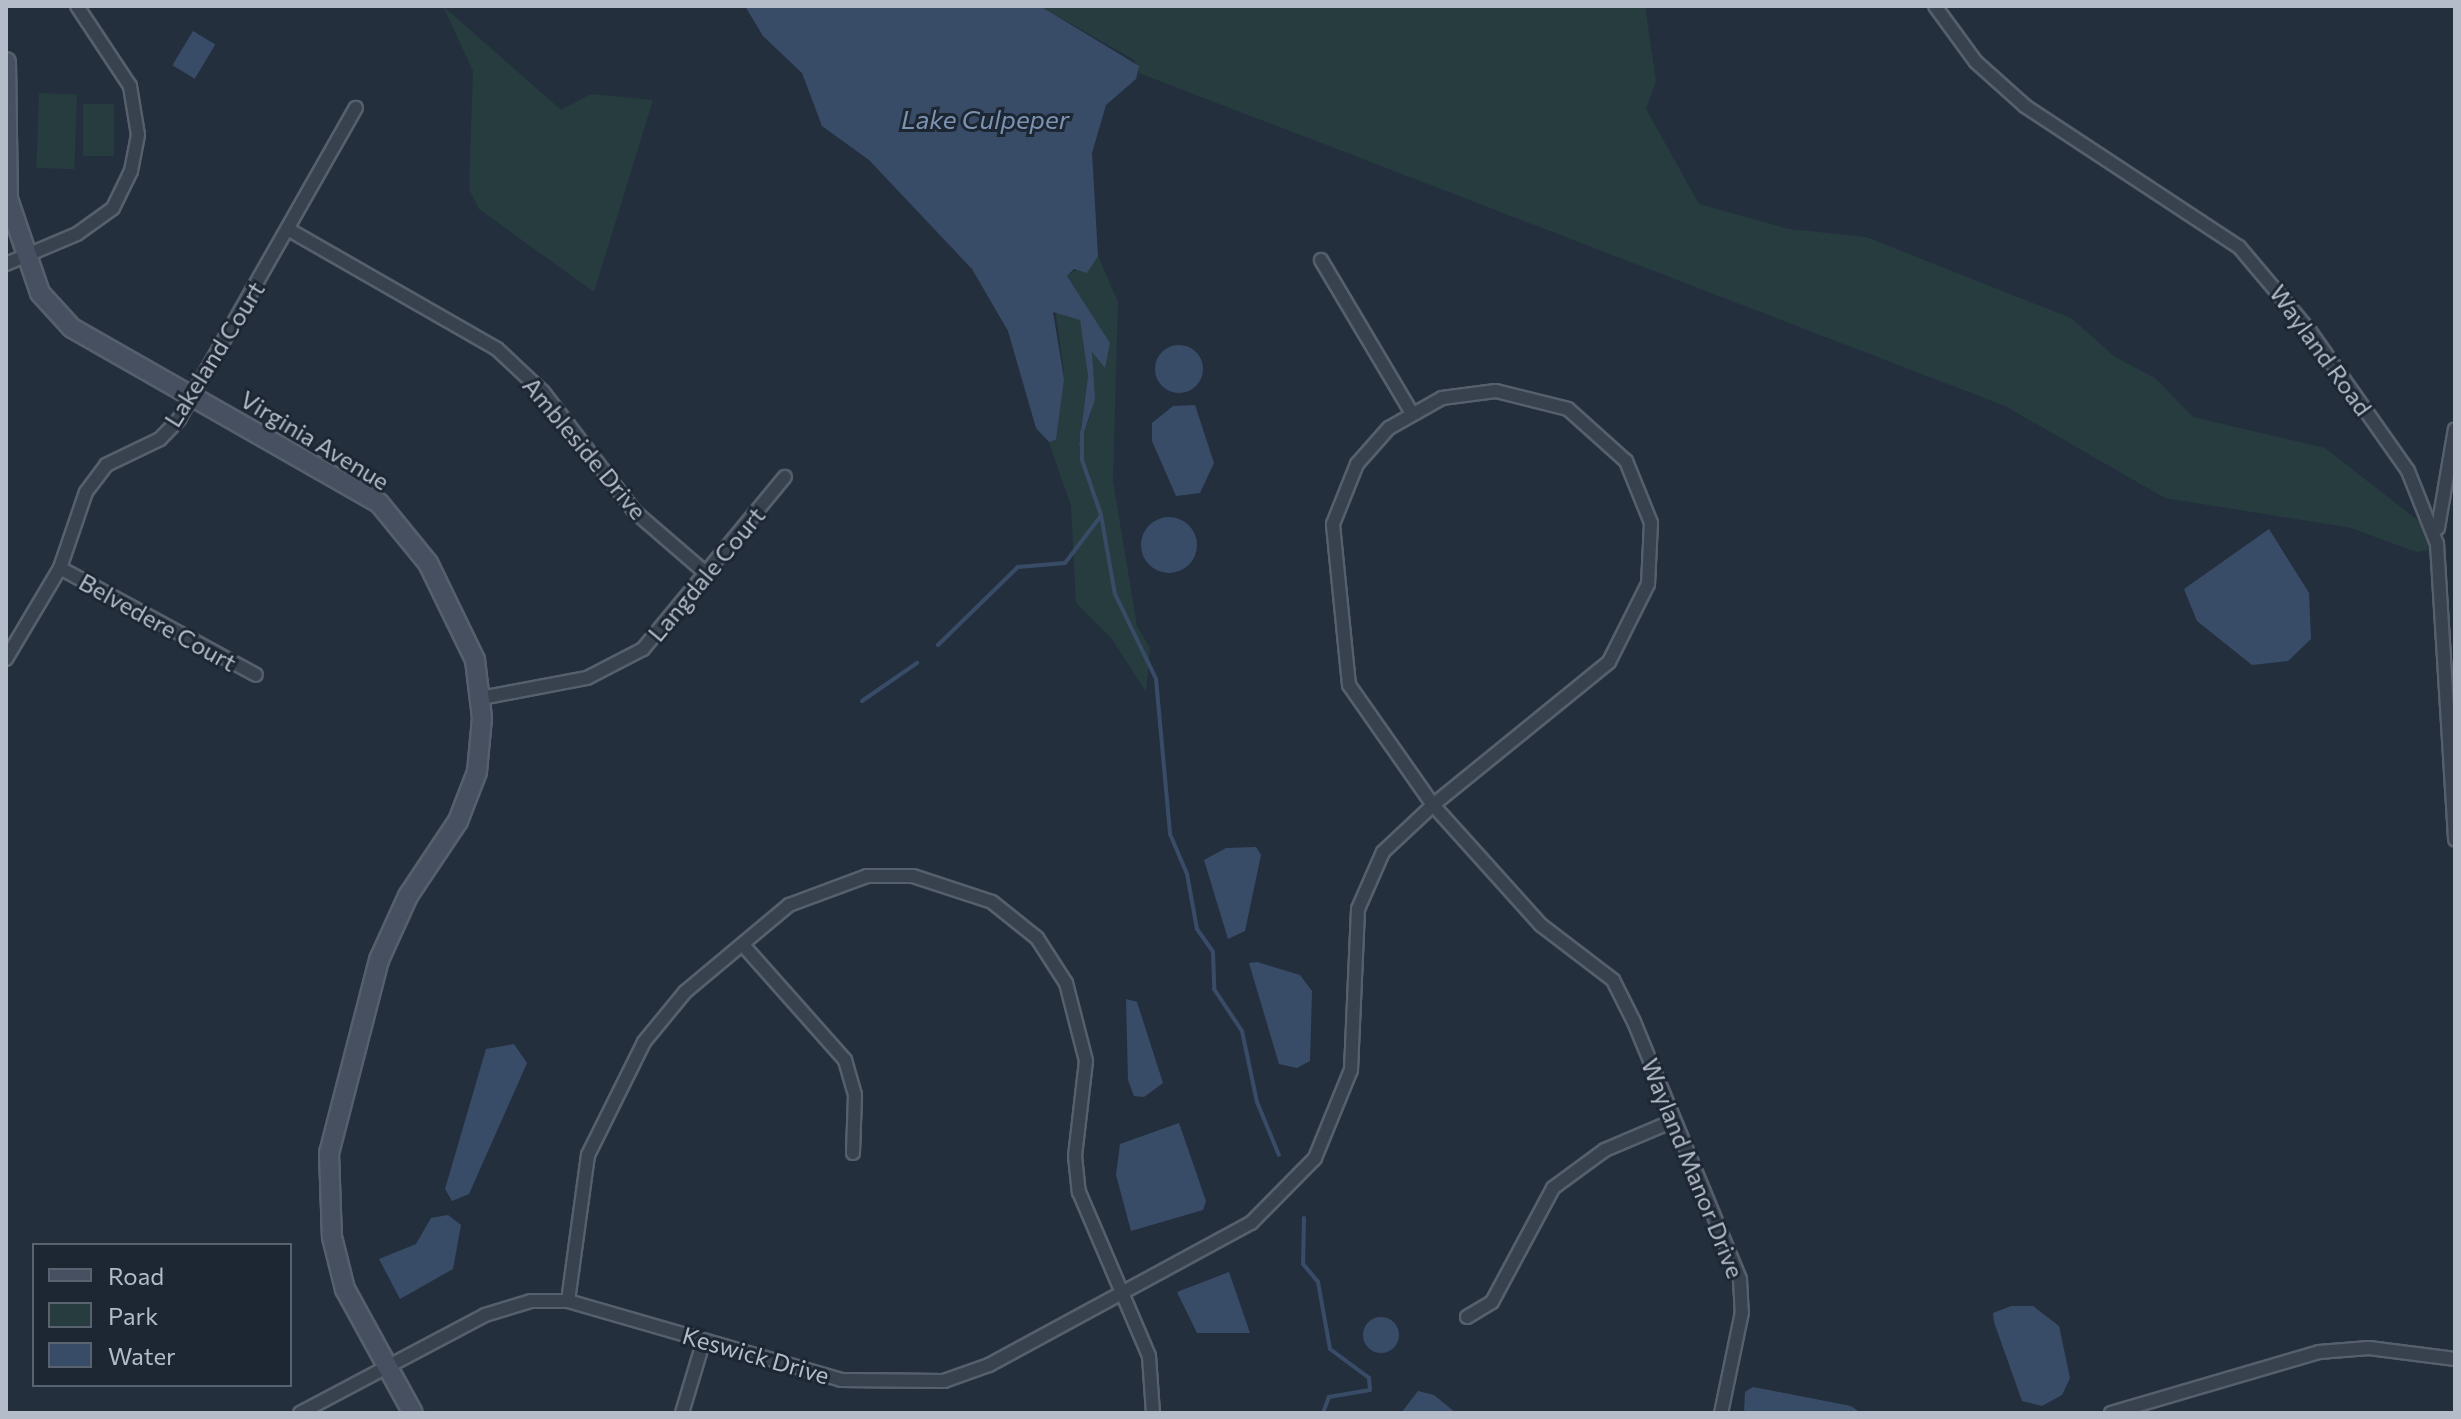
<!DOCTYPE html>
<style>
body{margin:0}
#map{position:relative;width:2461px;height:1419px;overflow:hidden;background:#242f3e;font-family:Commissioner,sans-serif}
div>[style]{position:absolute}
.green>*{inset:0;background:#263c3f;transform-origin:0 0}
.water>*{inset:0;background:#394c67;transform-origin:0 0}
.round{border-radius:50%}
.stream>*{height:4px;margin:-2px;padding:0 2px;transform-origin:2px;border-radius:2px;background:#394c67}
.roads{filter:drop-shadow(2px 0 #565f6c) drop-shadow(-2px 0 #565f6c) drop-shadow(0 2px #565f6c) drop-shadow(0 -2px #565f6c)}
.street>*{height:12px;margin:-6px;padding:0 6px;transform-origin:6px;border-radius:6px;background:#38414e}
.secondary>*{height:18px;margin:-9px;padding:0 9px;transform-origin:9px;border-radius:9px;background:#465061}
span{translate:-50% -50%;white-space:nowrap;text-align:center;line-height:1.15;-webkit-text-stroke:6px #1d2633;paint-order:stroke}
.street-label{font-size:24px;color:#b4bcc9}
.water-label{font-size:26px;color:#7c92b1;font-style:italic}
.frame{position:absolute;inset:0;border:8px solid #b4bcc9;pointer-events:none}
.legend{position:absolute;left:32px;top:1243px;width:260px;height:144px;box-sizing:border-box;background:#1d2633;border:2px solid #59626f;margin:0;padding:10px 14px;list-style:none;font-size:24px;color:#b4bcc9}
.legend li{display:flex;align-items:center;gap:16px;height:40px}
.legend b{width:40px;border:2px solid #59626f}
</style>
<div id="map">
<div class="green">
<div style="clip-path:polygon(443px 6px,561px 110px,591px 94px,653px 100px,594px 292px,479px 209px,469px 189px,473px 71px)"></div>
<div style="clip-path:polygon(1040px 6px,1645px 6px,1656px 81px,1646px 109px,1699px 204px,1789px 229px,1866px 237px,2071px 318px,2115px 357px,2155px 378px,2193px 417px,2325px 448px,2429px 529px,2431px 550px,2416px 552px,2351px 528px,2165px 498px,2005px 406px,1139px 73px,1134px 60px)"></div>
<div style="left:39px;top:93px;width:38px;height:75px;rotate:2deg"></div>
<div style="left:83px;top:104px;width:31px;height:52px"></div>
<div style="clip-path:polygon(1098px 256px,1118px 302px,1113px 481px,1137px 626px,1150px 648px,1146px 692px,1112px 639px,1076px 603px,1071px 506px,1049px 442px,1056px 440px,1064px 372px,1055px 308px,1080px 320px,1088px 376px,1079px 444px,1091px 414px,1092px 352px,1105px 366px,1110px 343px,1067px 276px)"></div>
</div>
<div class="water">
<div style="clip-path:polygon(745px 6px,1040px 6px,1139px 66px,1136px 79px,1106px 105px,1092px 153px,1098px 256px,1087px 273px,1074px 269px,1067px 276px,1110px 343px,1105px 368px,1092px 352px,1095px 399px,1079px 447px,1088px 376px,1080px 320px,1053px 312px,1064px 379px,1056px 440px,1049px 442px,1036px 428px,1008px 331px,972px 269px,869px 160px,822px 126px,802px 73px,763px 36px)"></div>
<div style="left:193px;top:31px;width:26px;height:40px;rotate:31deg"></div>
<div class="round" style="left:1155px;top:345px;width:48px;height:48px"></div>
<div style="clip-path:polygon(1195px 405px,1214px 463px,1200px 493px,1176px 496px,1152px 441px,1152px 423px,1173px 406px)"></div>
<div class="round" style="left:1141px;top:517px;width:56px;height:56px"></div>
<div style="clip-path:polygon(2269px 529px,2309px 593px,2311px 639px,2288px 661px,2252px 665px,2197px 621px,2184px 589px)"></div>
<div style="clip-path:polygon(1226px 848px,1256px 847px,1261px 855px,1245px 931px,1228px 939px,1204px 860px)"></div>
<div style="clip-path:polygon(1257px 962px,1300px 975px,1312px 991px,1310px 1061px,1297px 1068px,1279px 1064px,1249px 963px)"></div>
<div style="clip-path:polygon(1126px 999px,1137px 1002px,1163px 1083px,1144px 1097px,1134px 1096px,1128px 1080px)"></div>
<div style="clip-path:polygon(514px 1044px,527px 1063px,469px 1194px,452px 1201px,445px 1189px,486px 1049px)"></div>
<div style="clip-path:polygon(1179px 1123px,1206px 1201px,1203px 1210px,1131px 1231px,1116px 1175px,1120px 1144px)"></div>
<div style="clip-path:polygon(448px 1215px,461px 1225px,453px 1269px,400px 1299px,379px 1259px,416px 1244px,431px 1218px)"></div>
<div style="clip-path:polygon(1229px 1272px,1250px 1333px,1197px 1333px,1177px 1292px)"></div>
<div style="clip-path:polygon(2011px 1306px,2033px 1306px,2059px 1326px,2070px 1378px,2062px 1395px,2042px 1406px,2022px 1401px,1994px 1322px,1993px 1313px)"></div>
<div class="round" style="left:1363px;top:1317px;width:36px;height:36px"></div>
<div style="clip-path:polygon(1753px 1387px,1851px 1406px,1861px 1413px,1744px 1413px,1745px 1392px)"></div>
<div style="clip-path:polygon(1418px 1391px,1434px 1395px,1456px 1413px,1401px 1413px)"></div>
</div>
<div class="stream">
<div style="left:1082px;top:432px;width:28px;rotate:90deg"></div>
<div style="left:1082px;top:460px;width:58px;rotate:70.9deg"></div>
<div style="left:1101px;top:515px;width:80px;rotate:80deg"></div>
<div style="left:1115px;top:594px;width:94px;rotate:64.2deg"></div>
<div style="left:1156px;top:679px;width:156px;rotate:84.8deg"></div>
<div style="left:1170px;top:834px;width:43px;rotate:67deg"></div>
<div style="left:1187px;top:874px;width:56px;rotate:79.7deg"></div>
<div style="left:1197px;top:929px;width:28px;rotate:55deg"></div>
<div style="left:1213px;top:952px;width:37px;rotate:88deg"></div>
<div style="left:1214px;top:989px;width:50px;rotate:56.3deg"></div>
<div style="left:1242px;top:1031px;width:73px;rotate:78.1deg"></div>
<div style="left:1257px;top:1102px;width:57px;rotate:67.5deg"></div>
<div style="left:938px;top:645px;width:112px;rotate:-44.3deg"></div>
<div style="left:1018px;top:567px;width:47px;rotate:-4.9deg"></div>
<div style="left:1065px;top:563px;width:58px;rotate:-52.7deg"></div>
<div style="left:862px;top:701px;width:67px;rotate:-34.6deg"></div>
<div style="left:1304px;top:1218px;width:46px;rotate:91.2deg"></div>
<div style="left:1303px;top:1264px;width:23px;rotate:50deg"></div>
<div style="left:1318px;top:1282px;width:68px;rotate:79.8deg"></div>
<div style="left:1330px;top:1349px;width:49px;rotate:36.6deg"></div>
<div style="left:1369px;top:1378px;width:12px;rotate:85deg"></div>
<div style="left:1370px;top:1390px;width:42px;rotate:170.3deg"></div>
<div style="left:1329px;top:1397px;width:17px;rotate:111deg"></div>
</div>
<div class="roads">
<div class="street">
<div style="left:1935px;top:6px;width:69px;rotate:53.8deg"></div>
<div style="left:1976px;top:62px;width:66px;rotate:41.9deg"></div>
<div style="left:2025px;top:106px;width:256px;rotate:33.4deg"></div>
<div style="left:2239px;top:247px;width:109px;rotate:49.9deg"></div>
<div style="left:2309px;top:330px;width:172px;rotate:54.9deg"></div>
<div style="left:2408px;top:471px;width:79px;rotate:68.3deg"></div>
<div style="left:2437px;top:544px;width:296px;rotate:86.5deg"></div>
<div style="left:291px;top:231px;width:237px;rotate:29.8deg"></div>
<div style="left:497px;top:349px;width:63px;rotate:43.1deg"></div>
<div style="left:543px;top:392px;width:151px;rotate:52.5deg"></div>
<div style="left:635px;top:512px;width:96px;rotate:40.8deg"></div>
<div style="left:1321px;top:260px;width:178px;rotate:59.3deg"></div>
<div style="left:6px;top:264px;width:77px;rotate:-22.9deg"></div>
<div style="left:77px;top:234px;width:44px;rotate:-35.8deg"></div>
<div style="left:113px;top:208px;width:41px;rotate:-64.1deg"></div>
<div style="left:131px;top:171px;width:37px;rotate:-79deg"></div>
<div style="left:138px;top:135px;width:50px;rotate:-99.3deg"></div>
<div style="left:130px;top:86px;width:96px;rotate:-123.5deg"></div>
<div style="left:1496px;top:391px;width:74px;rotate:14deg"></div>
<div style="left:1568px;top:409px;width:78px;rotate:41.9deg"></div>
<div style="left:1626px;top:461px;width:67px;rotate:68deg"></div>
<div style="left:1651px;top:523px;width:61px;rotate:92.8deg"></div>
<div style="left:1648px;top:584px;width:87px;rotate:116.6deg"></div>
<div style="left:1609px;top:662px;width:227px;rotate:140.9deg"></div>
<div style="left:1433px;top:805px;width:146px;rotate:-125deg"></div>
<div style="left:1349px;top:685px;width:162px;rotate:-95.7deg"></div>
<div style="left:1333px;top:524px;width:65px;rotate:-68.2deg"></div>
<div style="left:1357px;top:464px;width:48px;rotate:-48.4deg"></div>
<div style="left:1389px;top:428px;width:61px;rotate:-29.5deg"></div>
<div style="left:1442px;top:398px;width:54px;rotate:-7.4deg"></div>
<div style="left:2438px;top:528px;width:100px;rotate:-80.3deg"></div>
<div style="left:60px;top:568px;width:223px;rotate:28.6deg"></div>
<div style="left:6px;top:659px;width:106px;rotate:-59.3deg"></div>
<div style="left:60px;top:568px;width:80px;rotate:-71.1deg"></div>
<div style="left:86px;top:492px;width:34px;rotate:-53deg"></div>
<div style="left:106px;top:465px;width:60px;rotate:-25.7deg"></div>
<div style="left:160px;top:439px;width:28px;rotate:-46deg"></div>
<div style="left:179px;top:419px;width:358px;rotate:-60.4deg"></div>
<div style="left:481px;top:698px;width:108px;rotate:-10.7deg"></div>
<div style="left:587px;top:678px;width:63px;rotate:-27.4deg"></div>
<div style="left:643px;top:649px;width:223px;rotate:-50.5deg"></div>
<div style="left:743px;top:945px;width:154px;rotate:48.4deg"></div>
<div style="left:845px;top:1060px;width:36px;rotate:74deg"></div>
<div style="left:855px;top:1095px;width:58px;rotate:92deg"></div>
<div style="left:568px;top:1301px;width:147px;rotate:-82.2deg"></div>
<div style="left:588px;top:1155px;width:126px;rotate:-63.6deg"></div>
<div style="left:644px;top:1042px;width:65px;rotate:-50.6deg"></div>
<div style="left:685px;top:992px;width:136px;rotate:-39.9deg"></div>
<div style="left:789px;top:905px;width:83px;rotate:-20.4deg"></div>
<div style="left:867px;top:876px;width:46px"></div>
<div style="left:913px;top:876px;width:83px;rotate:18.2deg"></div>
<div style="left:992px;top:902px;width:58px;rotate:38.7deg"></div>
<div style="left:1037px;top:938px;width:54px;rotate:57.2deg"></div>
<div style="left:1066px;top:983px;width:81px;rotate:75.6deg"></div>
<div style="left:1086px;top:1061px;width:96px;rotate:96.6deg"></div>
<div style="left:1075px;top:1156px;width:36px;rotate:84deg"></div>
<div style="left:1079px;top:1192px;width:178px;rotate:66.9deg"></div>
<div style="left:1149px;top:1356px;width:57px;rotate:86deg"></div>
<div style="left:1467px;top:1317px;width:29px;rotate:-31deg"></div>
<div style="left:1492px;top:1302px;width:129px;rotate:-61.8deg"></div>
<div style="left:1553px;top:1188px;width:64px;rotate:-36.2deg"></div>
<div style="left:1605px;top:1150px;width:74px;rotate:-23.1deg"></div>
<div style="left:300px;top:1413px;width:209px;rotate:-27.9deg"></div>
<div style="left:485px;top:1315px;width:48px;rotate:-16.9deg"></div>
<div style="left:531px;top:1301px;width:37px"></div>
<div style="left:568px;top:1301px;width:284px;rotate:16.1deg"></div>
<div style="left:841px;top:1380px;width:103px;rotate:0.6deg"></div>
<div style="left:944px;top:1381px;width:48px;rotate:-19.6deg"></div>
<div style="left:989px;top:1365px;width:298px;rotate:-28.5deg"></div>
<div style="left:1251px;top:1223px;width:91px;rotate:-45.4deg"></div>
<div style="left:1315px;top:1158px;width:95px;rotate:-67.8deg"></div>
<div style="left:1351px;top:1070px;width:161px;rotate:-87.5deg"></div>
<div style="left:1358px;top:909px;width:62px;rotate:-66.3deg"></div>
<div style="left:1383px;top:852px;width:69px;rotate:-43.2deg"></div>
<div style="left:1433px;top:805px;width:161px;rotate:48deg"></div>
<div style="left:1541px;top:925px;width:91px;rotate:37.4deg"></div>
<div style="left:1613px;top:980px;width:47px;rotate:63.4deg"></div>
<div style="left:1634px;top:1022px;width:278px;rotate:67.6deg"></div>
<div style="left:1740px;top:1279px;width:33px;rotate:87deg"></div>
<div style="left:1742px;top:1312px;width:103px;rotate:101.7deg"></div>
<div style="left:682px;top:1413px;width:73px;rotate:-73.3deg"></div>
<div style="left:2111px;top:1413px;width:217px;rotate:-16.3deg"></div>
<div style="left:2319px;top:1352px;width:50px;rotate:-4.6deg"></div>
<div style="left:2369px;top:1348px;width:87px;rotate:7.3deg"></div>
</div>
<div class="secondary">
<div style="left:6px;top:62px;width:137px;rotate:89.2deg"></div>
<div style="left:8px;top:199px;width:99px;rotate:71.2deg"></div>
<div style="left:40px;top:293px;width:47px;rotate:47.6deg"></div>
<div style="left:72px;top:328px;width:353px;rotate:29.7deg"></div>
<div style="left:379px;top:503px;width:77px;rotate:50.8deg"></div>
<div style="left:428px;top:563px;width:108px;rotate:64.1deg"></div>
<div style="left:475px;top:660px;width:58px;rotate:83.1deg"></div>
<div style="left:482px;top:718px;width:54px;rotate:95.3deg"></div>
<div style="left:477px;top:772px;width:53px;rotate:111.2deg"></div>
<div style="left:458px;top:821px;width:90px;rotate:123.7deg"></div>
<div style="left:408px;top:896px;width:70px;rotate:114.4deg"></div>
<div style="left:379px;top:960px;width:199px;rotate:104.5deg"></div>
<div style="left:329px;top:1153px;width:84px;rotate:88deg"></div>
<div style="left:332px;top:1237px;width:54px;rotate:76deg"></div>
<div style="left:345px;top:1289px;width:141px;rotate:61.3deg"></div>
</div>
</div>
<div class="street-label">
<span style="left:2321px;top:350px;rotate:54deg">Wayland Road</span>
<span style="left:214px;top:354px;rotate:-58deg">Lakeland Court</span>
<span style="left:315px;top:440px;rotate:31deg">Virginia Avenue</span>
<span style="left:585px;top:448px;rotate:50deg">Ambleside Drive</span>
<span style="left:706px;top:574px;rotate:-50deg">Langdale Court</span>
<span style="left:158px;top:622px;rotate:29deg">Belvedere Court</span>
<span style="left:1693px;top:1168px;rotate:68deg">Wayland Manor Drive</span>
<span style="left:756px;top:1355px;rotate:16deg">Keswick Drive</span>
</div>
<div class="water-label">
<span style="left:985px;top:119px">Lake Culpeper</span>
</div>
<div class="frame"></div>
<ul class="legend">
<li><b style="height:10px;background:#465061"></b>Road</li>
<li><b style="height:22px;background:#263c3f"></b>Park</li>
<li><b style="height:22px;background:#394c67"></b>Water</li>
</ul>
</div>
